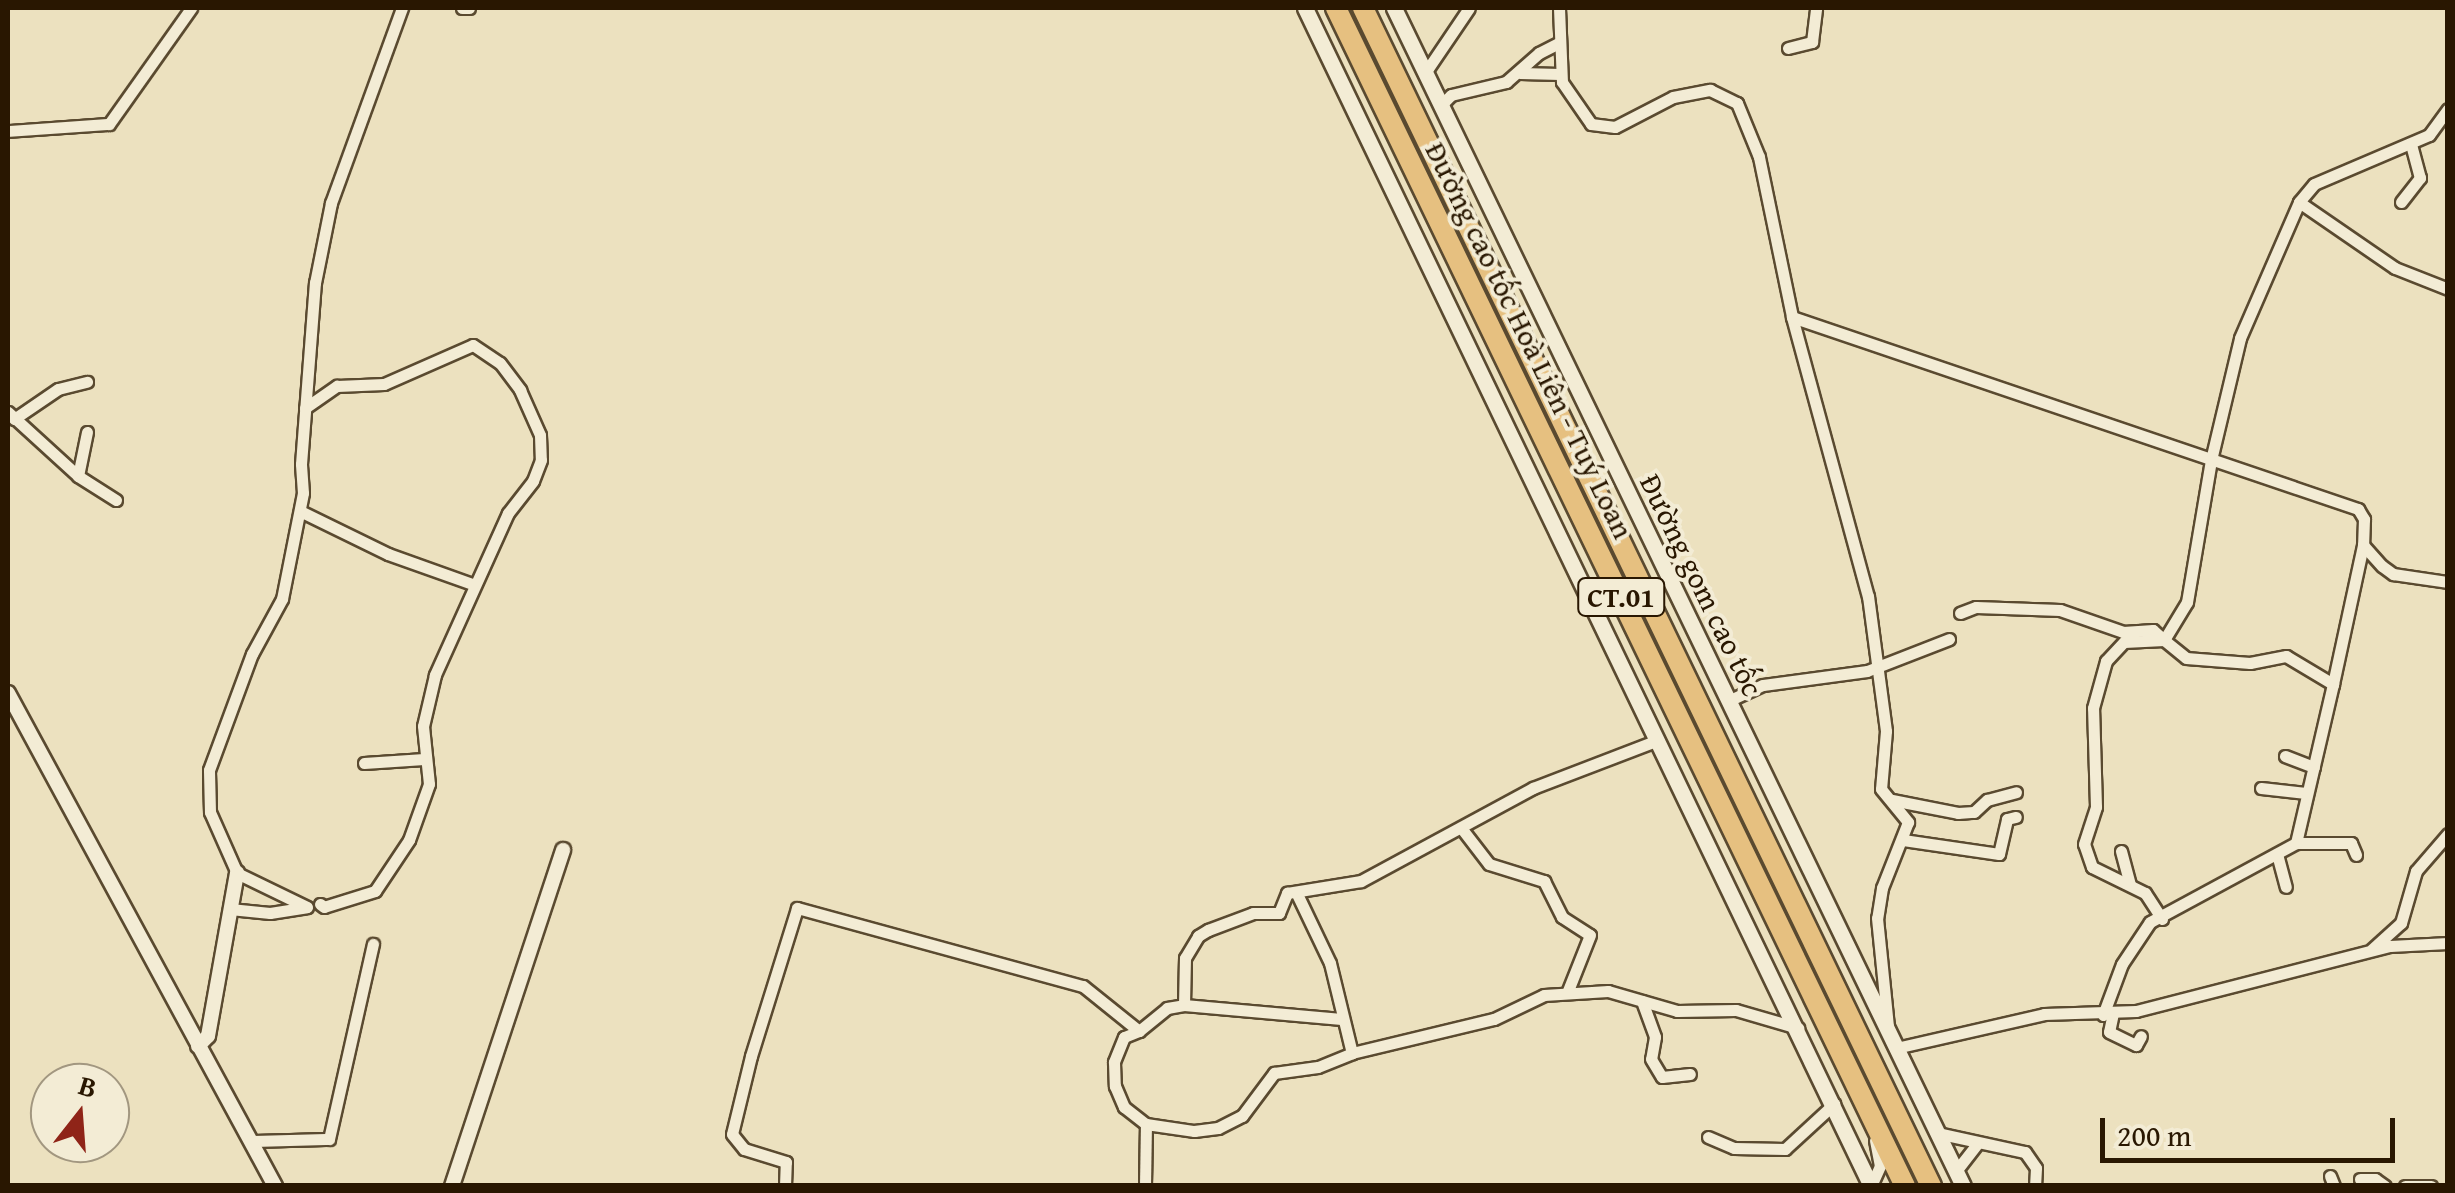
<!DOCTYPE html>
<meta charset="utf-8">
<style>
body{margin:0}
#map{position:relative;width:2455px;height:1193px;overflow:hidden;background:#ece1bf;font-family:"Gentium Book Plus",serif}
div>[style]{position:absolute}
.roads{filter:drop-shadow(2px 0 #5a4a30) drop-shadow(-2px 0 #5a4a30) drop-shadow(0 2px #5a4a30) drop-shadow(0 -2px #5a4a30)}
.minor>*{height:11px;margin:-5.5px;padding:0 5.5px;transform-origin:5.5px;border-radius:5.5px;background:#f3ecd5}
.tertiary>*{height:14px;margin:-7px;padding:0 7px;transform-origin:7px;border-radius:7px;background:#f3ecd5}
.secondary>*{height:15px;margin:-7.5px;padding:0 7.5px;transform-origin:7.5px;border-radius:7.5px;background:#f3ecd5}
.motorway>*{height:20px;margin:-10px;padding:0 10px;transform-origin:10px;border-radius:10px;background:#e6c080}
span{translate:-50% -50%;white-space:nowrap;text-align:center;line-height:1.15;-webkit-text-stroke:8px #f3ecd5;paint-order:stroke}
.shield-label span{padding:2px 8px;background:#f3ecd5;border:2px solid;border-radius:8px;-webkit-text-stroke-width:0}
.shield-label{font-size:28px;color:#291701;font-weight:700}
.street-label{font-size:30px;color:#291701}
.frame{position:absolute;inset:0;border:10px solid #291701;pointer-events:none}
.north{position:absolute;left:30px;top:1063px;width:100px;height:100px;box-sizing:border-box;background:#f3ecd5;border:2px solid #a29780;border-radius:50%;rotate:17deg;font-size:28px;font-weight:700;line-height:40px;text-align:center;color:#291701}
.north::after{content:'';display:block;margin:auto;width:35px;height:45px;background:#8f2418;clip-path:polygon(50% 0,100% 100%,50% 72%,0 100%)}
.scale{position:absolute;left:2100px;top:1118px;width:295px;height:45px;box-sizing:border-box;border:5px solid #291701;border-top:0;padding-left:12px;font-size:30px;line-height:35px;white-space:nowrap;color:#291701;-webkit-text-stroke:8px #f3ecd5;paint-order:stroke}
</style>
<div id="map">
<div class="roads">
<div class="minor">
<div style="left:462px;top:8px;width:7px"></div>
<div style="left:1559px;top:8px;width:74px;rotate:87.7deg"></div>
<div style="left:1562px;top:82px;width:51px;rotate:55.4deg"></div>
<div style="left:1591px;top:124px;width:24px;rotate:7deg"></div>
<div style="left:1615px;top:127px;width:65px;rotate:-27.3deg"></div>
<div style="left:1673px;top:97px;width:38px;rotate:-11deg"></div>
<div style="left:1710px;top:90px;width:30px;rotate:26deg"></div>
<div style="left:1737px;top:103px;width:58px;rotate:67.8deg"></div>
<div style="left:1759px;top:157px;width:163px;rotate:78.3deg"></div>
<div style="left:1792px;top:317px;width:289px;rotate:74.8deg"></div>
<div style="left:1868px;top:596px;width:136px;rotate:82.4deg"></div>
<div style="left:1886px;top:731px;width:58px;rotate:94.9deg"></div>
<div style="left:1881px;top:789px;width:43px;rotate:50.7deg"></div>
<div style="left:1908px;top:822px;width:71px;rotate:111.5deg"></div>
<div style="left:1882px;top:888px;width:30px;rotate:99deg"></div>
<div style="left:1877px;top:918px;width:110px;rotate:84.2deg"></div>
<div style="left:1788px;top:48px;width:25px;rotate:-14deg"></div>
<div style="left:1812px;top:42px;width:34px;rotate:-83deg"></div>
<div style="left:1425px;top:73px;width:78px;rotate:-55.9deg"></div>
<div style="left:1520px;top:73px;width:40px;rotate:1.4deg"></div>
<div style="left:1441px;top:105px;width:14px;rotate:-45deg"></div>
<div style="left:1451px;top:95px;width:57px;rotate:-13.3deg"></div>
<div style="left:1506px;top:82px;width:44px;rotate:-41.3deg"></div>
<div style="left:1539px;top:53px;width:22px;rotate:-27deg"></div>
<div style="left:8px;top:131px;width:101px;rotate:-4deg"></div>
<div style="left:109px;top:124px;width:142px;rotate:-54.7deg"></div>
<div style="left:2299px;top:202px;width:116px;rotate:34.5deg"></div>
<div style="left:2395px;top:268px;width:57px;rotate:21.6deg"></div>
<div style="left:2401px;top:202px;width:31px;rotate:-52deg"></div>
<div style="left:2420px;top:178px;width:34px;rotate:-105deg"></div>
<div style="left:1792px;top:317px;width:598px;rotate:18.74deg"></div>
<div style="left:2358px;top:509px;width:12px;rotate:59deg"></div>
<div style="left:2364px;top:519px;width:26px;rotate:92deg"></div>
<div style="left:2363px;top:545px;width:28px;rotate:48deg"></div>
<div style="left:2382px;top:566px;width:14px;rotate:36deg"></div>
<div style="left:2393px;top:574px;width:56px;rotate:8.3deg"></div>
<div style="left:305px;top:408px;width:39px;rotate:-35deg"></div>
<div style="left:337px;top:386px;width:47px;rotate:-2.4deg"></div>
<div style="left:384px;top:384px;width:97px;rotate:-23.7deg"></div>
<div style="left:473px;top:345px;width:32px;rotate:34deg"></div>
<div style="left:500px;top:363px;width:34px;rotate:53deg"></div>
<div style="left:520px;top:390px;width:49px;rotate:66deg"></div>
<div style="left:540px;top:435px;width:25px;rotate:88deg"></div>
<div style="left:541px;top:460px;width:22px;rotate:111deg"></div>
<div style="left:533px;top:481px;width:41px;rotate:128deg"></div>
<div style="left:508px;top:513px;width:178px;rotate:114.3deg"></div>
<div style="left:435px;top:675px;width:52px;rotate:103.2deg"></div>
<div style="left:423px;top:726px;width:58px;rotate:84.1deg"></div>
<div style="left:429px;top:784px;width:59px;rotate:109.7deg"></div>
<div style="left:409px;top:840px;width:61px;rotate:123.7deg"></div>
<div style="left:375px;top:891px;width:53px;rotate:162.6deg"></div>
<div style="left:324px;top:907px;width:5px;rotate:-143deg"></div>
<div style="left:8px;top:412px;width:95px;rotate:42.4deg"></div>
<div style="left:14px;top:419px;width:53px;rotate:-34.3deg"></div>
<div style="left:58px;top:389px;width:30px;rotate:-14deg"></div>
<div style="left:87px;top:432px;width:45px;rotate:101.6deg"></div>
<div style="left:78px;top:476px;width:45px;rotate:32.3deg"></div>
<div style="left:300px;top:511px;width:98px;rotate:26deg"></div>
<div style="left:388px;top:554px;width:92px;rotate:19.6deg"></div>
<div style="left:1960px;top:613px;width:17px;rotate:-21deg"></div>
<div style="left:1976px;top:607px;width:84px;rotate:2deg"></div>
<div style="left:2060px;top:610px;width:67px;rotate:19.2deg"></div>
<div style="left:2123px;top:632px;width:30px;rotate:-4deg"></div>
<div style="left:2153px;top:630px;width:15px;rotate:42deg"></div>
<div style="left:2164px;top:640px;width:44px;rotate:-58.8deg"></div>
<div style="left:2187px;top:602px;width:144px;rotate:-80.4deg"></div>
<div style="left:2211px;top:460px;width:125px;rotate:-76.6deg"></div>
<div style="left:2240px;top:338px;width:148px;rotate:-66.5deg"></div>
<div style="left:2299px;top:202px;width:23px;rotate:-50deg"></div>
<div style="left:2314px;top:184px;width:125px;rotate:-23.1deg"></div>
<div style="left:2429px;top:135px;width:32px;rotate:-54deg"></div>
<div style="left:1728px;top:701px;width:38px;rotate:-25deg"></div>
<div style="left:1763px;top:685px;width:105px;rotate:-7.7deg"></div>
<div style="left:1867px;top:671px;width:88px;rotate:-21.3deg"></div>
<div style="left:2285px;top:756px;width:31px;rotate:21deg"></div>
<div style="left:364px;top:763px;width:60px;rotate:-3.8deg"></div>
<div style="left:2261px;top:788px;width:45px;rotate:6.3deg"></div>
<div style="left:1892px;top:800px;width:67px;rotate:11.1deg"></div>
<div style="left:1958px;top:813px;width:16px;rotate:-4deg"></div>
<div style="left:1974px;top:812px;width:18px;rotate:-43deg"></div>
<div style="left:1987px;top:800px;width:30px;rotate:-15deg"></div>
<div style="left:1462px;top:829px;width:44px;rotate:52.4deg"></div>
<div style="left:1489px;top:864px;width:58px;rotate:17.2deg"></div>
<div style="left:1544px;top:881px;width:40px;rotate:63.4deg"></div>
<div style="left:1562px;top:917px;width:33px;rotate:33deg"></div>
<div style="left:1590px;top:935px;width:62px;rotate:111.6deg"></div>
<div style="left:1903px;top:840px;width:97px;rotate:8.3deg"></div>
<div style="left:1999px;top:854px;width:36px;rotate:-77deg"></div>
<div style="left:2007px;top:819px;width:9px;rotate:-13deg"></div>
<div style="left:2296px;top:843px;width:55px"></div>
<div style="left:2351px;top:843px;width:13px;rotate:67deg"></div>
<div style="left:2121px;top:851px;width:34px;rotate:75deg"></div>
<div style="left:2277px;top:854px;width:34px;rotate:75deg"></div>
<div style="left:1297px;top:894px;width:76px;rotate:64.4deg"></div>
<div style="left:1330px;top:963px;width:93px;rotate:76.3deg"></div>
<div style="left:230px;top:909px;width:40px;rotate:5.7deg"></div>
<div style="left:270px;top:913px;width:37px;rotate:-9deg"></div>
<div style="left:307px;top:907px;width:78px;rotate:-154.1deg"></div>
<div style="left:237px;top:873px;width:67px;rotate:-113.9deg"></div>
<div style="left:210px;top:812px;width:42px;rotate:-91.4deg"></div>
<div style="left:209px;top:770px;width:124px;rotate:-69.7deg"></div>
<div style="left:252px;top:654px;width:63px;rotate:-61.4deg"></div>
<div style="left:282px;top:599px;width:108px;rotate:-78.8deg"></div>
<div style="left:303px;top:493px;width:29px;rotate:-94deg"></div>
<div style="left:301px;top:464px;width:182px;rotate:-85.6deg"></div>
<div style="left:315px;top:283px;width:82px;rotate:-78.7deg"></div>
<div style="left:331px;top:203px;width:208px;rotate:-70deg"></div>
<div style="left:2162px;top:919px;width:31px;rotate:-123deg"></div>
<div style="left:2145px;top:893px;width:59px;rotate:-153.9deg"></div>
<div style="left:2092px;top:867px;width:24px;rotate:-109deg"></div>
<div style="left:2084px;top:844px;width:39px;rotate:-72deg"></div>
<div style="left:2096px;top:807px;width:99px;rotate:-91.7deg"></div>
<div style="left:2093px;top:708px;width:49px;rotate:-74.5deg"></div>
<div style="left:2106px;top:661px;width:26px;rotate:-47deg"></div>
<div style="left:2124px;top:642px;width:40px;rotate:-2.9deg"></div>
<div style="left:2164px;top:640px;width:28px;rotate:39deg"></div>
<div style="left:2186px;top:658px;width:64px;rotate:4.5deg"></div>
<div style="left:2250px;top:663px;width:37px;rotate:-11deg"></div>
<div style="left:2286px;top:656px;width:55px;rotate:30.8deg"></div>
<div style="left:2333px;top:684px;width:142px;rotate:-77.8deg"></div>
<div style="left:2372px;top:949px;width:39px;rotate:-42deg"></div>
<div style="left:2401px;top:923px;width:54px;rotate:-73.9deg"></div>
<div style="left:2416px;top:871px;width:49px;rotate:-49.1deg"></div>
<div style="left:1642px;top:1001px;width:38px;rotate:70deg"></div>
<div style="left:1655px;top:1037px;width:22px;rotate:100deg"></div>
<div style="left:1651px;top:1059px;width:21px;rotate:59deg"></div>
<div style="left:1662px;top:1077px;width:28px;rotate:-6deg"></div>
<div style="left:1184px;top:1005px;width:47px;rotate:-88.8deg"></div>
<div style="left:1185px;top:958px;width:26px;rotate:-59deg"></div>
<div style="left:1198px;top:936px;width:12px;rotate:-31deg"></div>
<div style="left:1208px;top:930px;width:48px;rotate:-20.7deg"></div>
<div style="left:1253px;top:913px;width:26px"></div>
<div style="left:1279px;top:913px;width:22px;rotate:-68deg"></div>
<div style="left:1287px;top:893px;width:75px;rotate:-9.2deg"></div>
<div style="left:1361px;top:881px;width:196px;rotate:-28.4deg"></div>
<div style="left:1533px;top:788px;width:134px;rotate:-21deg"></div>
<div style="left:2113px;top:1013px;width:19px;rotate:102deg"></div>
<div style="left:2109px;top:1032px;width:30px;rotate:26deg"></div>
<div style="left:2136px;top:1045px;width:10px;rotate:-61deg"></div>
<div style="left:2103px;top:1015px;width:54px;rotate:-69.6deg"></div>
<div style="left:2122px;top:964px;width:50px;rotate:-56.3deg"></div>
<div style="left:2150px;top:922px;width:166px;rotate:-28.4deg"></div>
<div style="left:2296px;top:843px;width:163px;rotate:-76.9deg"></div>
<div style="left:1139px;top:1031px;width:16px;rotate:158deg"></div>
<div style="left:1124px;top:1037px;width:27px;rotate:112deg"></div>
<div style="left:1114px;top:1062px;width:24px;rotate:88deg"></div>
<div style="left:1115px;top:1086px;width:23px;rotate:67deg"></div>
<div style="left:1124px;top:1107px;width:28px;rotate:38deg"></div>
<div style="left:1146px;top:1124px;width:49px;rotate:8.3deg"></div>
<div style="left:1194px;top:1131px;width:24px;rotate:-7deg"></div>
<div style="left:1218px;top:1128px;width:27px;rotate:-27deg"></div>
<div style="left:1242px;top:1116px;width:54px;rotate:-53.3deg"></div>
<div style="left:1274px;top:1073px;width:44px;rotate:-7.8deg"></div>
<div style="left:1318px;top:1067px;width:37px;rotate:-22deg"></div>
<div style="left:1352px;top:1053px;width:146px;rotate:-13.5deg"></div>
<div style="left:1494px;top:1019px;width:55px;rotate:-25.6deg"></div>
<div style="left:1544px;top:995px;width:64px;rotate:-3.6deg"></div>
<div style="left:1608px;top:991px;width:72px;rotate:16.2deg"></div>
<div style="left:1677px;top:1011px;width:59px;rotate:-1deg"></div>
<div style="left:1736px;top:1010px;width:65px;rotate:16.2deg"></div>
<div style="left:1896px;top:1048px;width:152px;rotate:-12.9deg"></div>
<div style="left:2044px;top:1014px;width:92px;rotate:-1.9deg"></div>
<div style="left:2136px;top:1011px;width:262px;rotate:-14.4deg"></div>
<div style="left:2390px;top:946px;width:58px;rotate:-3deg"></div>
<div style="left:1937px;top:1133px;width:90px;rotate:12.2deg"></div>
<div style="left:2025px;top:1152px;width:19px;rotate:55deg"></div>
<div style="left:2036px;top:1168px;width:18px;rotate:93deg"></div>
<div style="left:1708px;top:1137px;width:28px;rotate:23deg"></div>
<div style="left:1734px;top:1148px;width:51px;rotate:1.1deg"></div>
<div style="left:1785px;top:1149px;width:67px;rotate:-42.6deg"></div>
<div style="left:250px;top:1141px;width:79px;rotate:-1.5deg"></div>
<div style="left:329px;top:1139px;width:200px;rotate:-77.3deg"></div>
<div style="left:1956px;top:1171px;width:34px;rotate:-52deg"></div>
<div style="left:2330px;top:1176px;width:11px;rotate:68deg"></div>
<div style="left:2360px;top:1179px;width:15px"></div>
<div style="left:2375px;top:1179px;width:12px;rotate:35deg"></div>
<div style="left:785px;top:1186px;width:24px;rotate:-88deg"></div>
<div style="left:786px;top:1162px;width:44px;rotate:-162.8deg"></div>
<div style="left:744px;top:1149px;width:19px;rotate:-129deg"></div>
<div style="left:732px;top:1134px;width:80px;rotate:-76.3deg"></div>
<div style="left:751px;top:1056px;width:155px;rotate:-72.7deg"></div>
<div style="left:797px;top:908px;width:296px;rotate:15.3deg"></div>
<div style="left:1083px;top:986px;width:72px;rotate:38.8deg"></div>
<div style="left:1139px;top:1031px;width:36px;rotate:-39deg"></div>
<div style="left:1167px;top:1008px;width:17px;rotate:-10deg"></div>
<div style="left:1184px;top:1005px;width:158px;rotate:5.1deg"></div>
<div style="left:1145px;top:1186px;width:62px;rotate:-89.1deg"></div>
<div style="left:1871px;top:1186px;width:22px;rotate:-66deg"></div>
<div style="left:1880px;top:1166px;width:26px;rotate:-101deg"></div>
<div style="left:2405px;top:1186px;width:26px"></div>
</div>
<div class="tertiary">
<div style="left:8px;top:693px;width:561px;rotate:61.56deg"></div>
<div style="left:198px;top:1046px;width:14px;rotate:-45deg"></div>
<div style="left:208px;top:1036px;width:166px;rotate:-79.9deg"></div>
<div style="left:452px;top:1186px;width:354px;rotate:-71.7deg"></div>
</div>
<div class="secondary">
<div style="left:1305px;top:8px;width:1307px;rotate:64.34deg"></div>
<div style="left:1394px;top:8px;width:1308px;rotate:64.22deg"></div>
</div>
<div class="motorway">
<div style="left:1336px;top:8px;width:1308px;rotate:64.22deg"></div>
<div style="left:1363px;top:8px;width:1308px;rotate:64.26deg"></div>
</div>
</div>
<div class="shield-label">
<span style="left:1621px;top:597px">CT.01</span>
</div>
<div class="street-label">
<span style="left:1530px;top:340px;rotate:64deg">Đường cao tốc Hoà Liên - Tuý Loan</span>
<span style="left:1702px;top:585px;rotate:64deg">Đường gom cao tốc</span>
</div>
<div class="frame"></div>
<div class="north">B</div>
<div class="scale">200 m</div>
</div>
